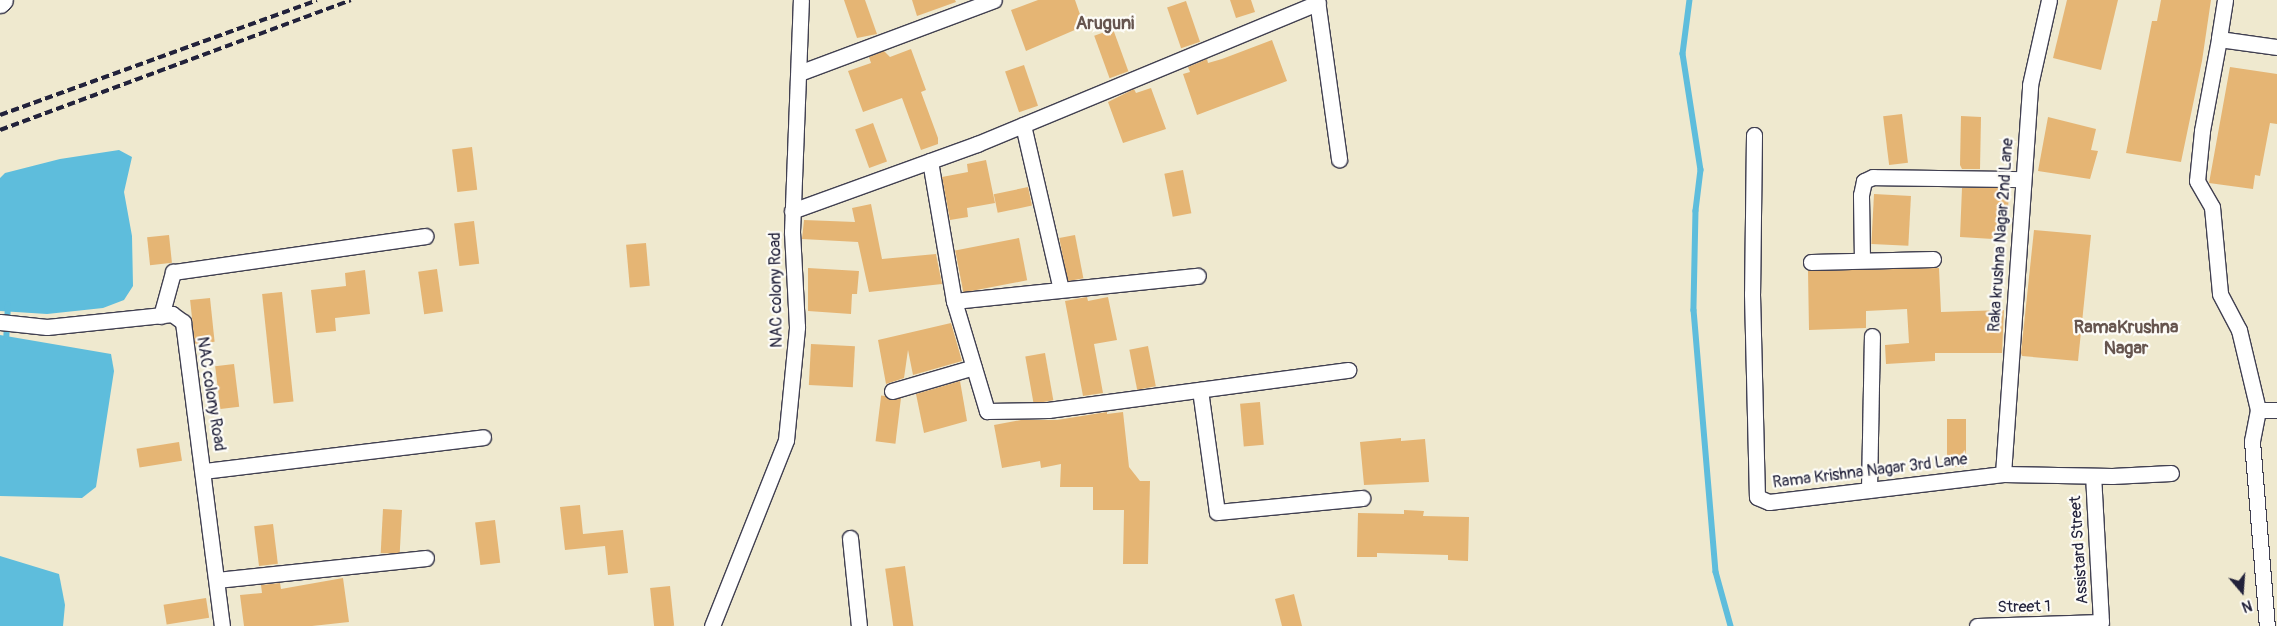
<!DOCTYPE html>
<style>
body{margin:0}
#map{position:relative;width:2277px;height:626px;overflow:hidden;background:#efe9cf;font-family:Pangolin,sans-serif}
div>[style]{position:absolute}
.water>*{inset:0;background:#5ebddc}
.stream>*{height:5.5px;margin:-2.75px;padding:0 2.75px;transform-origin:2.75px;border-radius:2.75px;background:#5ebddc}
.building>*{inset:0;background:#e5b574;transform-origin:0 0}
.roads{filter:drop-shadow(1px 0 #414051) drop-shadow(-1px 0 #414051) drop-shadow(0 1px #414051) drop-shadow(0 -1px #414051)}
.minor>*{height:15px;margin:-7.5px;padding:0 7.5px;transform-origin:7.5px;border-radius:7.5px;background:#fff}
.primary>*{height:24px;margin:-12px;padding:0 12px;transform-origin:12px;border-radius:12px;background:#fff}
.rail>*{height:4px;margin-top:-2px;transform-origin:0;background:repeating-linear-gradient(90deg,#22223b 0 8px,transparent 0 12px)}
span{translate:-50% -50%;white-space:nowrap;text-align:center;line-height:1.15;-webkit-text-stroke:4.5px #fdfcf7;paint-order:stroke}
.street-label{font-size:16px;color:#22223b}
.neighbourhood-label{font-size:18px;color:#66554f;font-weight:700}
.north{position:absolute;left:2217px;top:566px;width:50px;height:50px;-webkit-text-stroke:4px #fdfcf7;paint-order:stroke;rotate:162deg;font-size:14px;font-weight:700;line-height:20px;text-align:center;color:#22223b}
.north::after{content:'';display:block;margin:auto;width:18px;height:22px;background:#22223b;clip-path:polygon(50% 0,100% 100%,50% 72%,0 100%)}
</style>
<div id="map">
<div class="water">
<div style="clip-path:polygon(119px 150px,132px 157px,124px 192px,132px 236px,133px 286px,124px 300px,103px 308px,47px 314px,0 311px,0 178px,5px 173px,60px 159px)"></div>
<div style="clip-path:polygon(0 335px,111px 354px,114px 371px,96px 487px,82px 498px,0 496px)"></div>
<div style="clip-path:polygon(0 556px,59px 574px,65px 605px,63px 626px,0 626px)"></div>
</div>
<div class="stream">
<div style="left:1690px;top:0;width:54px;rotate:97.4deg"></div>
<div style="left:1683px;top:54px;width:117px;rotate:81.2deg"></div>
<div style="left:1701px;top:170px;width:41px;rotate:97deg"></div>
<div style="left:1696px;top:211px;width:99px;rotate:91.2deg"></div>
<div style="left:1694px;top:310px;width:263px;rotate:85.2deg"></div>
<div style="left:1716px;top:572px;width:56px;rotate:74.5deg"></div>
<div style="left:6px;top:343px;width:38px;rotate:-87deg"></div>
</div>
<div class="building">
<div style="clip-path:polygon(844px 0,865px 0,877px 34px,857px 38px)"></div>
<div style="clip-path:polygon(912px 0,955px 0,956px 2px,917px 16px)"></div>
<div style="clip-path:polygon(1038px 0,1075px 0,1084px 26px,1026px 51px,1011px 10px)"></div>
<div style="clip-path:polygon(1230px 0,1251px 0,1255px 12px,1236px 18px)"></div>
<div style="clip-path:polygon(2067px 0,2118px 0,2101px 70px,2053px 58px)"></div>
<div style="clip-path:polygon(2161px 0,2211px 0,2202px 61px,2181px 162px,2126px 153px,2152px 21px,2157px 21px)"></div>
<div style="left:1186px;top:1px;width:43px;height:20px;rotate:71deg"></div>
<div style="left:1113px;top:29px;width:45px;height:20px;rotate:70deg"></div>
<div style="clip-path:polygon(1272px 40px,1287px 81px,1197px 115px,1183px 74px,1190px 72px,1188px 67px,1207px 59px,1208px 63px,1222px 59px)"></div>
<div style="clip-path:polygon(911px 49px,926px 90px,921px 92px,938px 138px,938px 144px,921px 150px,902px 98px,863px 112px,848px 71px,871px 63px,869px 57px,884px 51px,890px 57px)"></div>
<div style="left:1024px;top:65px;width:43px;height:20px;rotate:71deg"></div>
<div style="clip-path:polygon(2230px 67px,2277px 74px,2277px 124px,2270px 123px,2260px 176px,2255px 175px,2253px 189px,2209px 183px)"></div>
<div style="clip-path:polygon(1151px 88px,1166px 129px,1123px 143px,1108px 102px,1134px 89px,1136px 93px)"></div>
<div style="left:1902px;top:114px;width:49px;height:19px;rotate:83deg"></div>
<div style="clip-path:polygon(1961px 116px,1981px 117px,1980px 169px,1962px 169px,1960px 165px)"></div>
<div style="clip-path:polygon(2048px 117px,2096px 129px,2091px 150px,2098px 151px,2090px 179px,2038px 171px)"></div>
<div style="left:873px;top:123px;width:41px;height:19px;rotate:70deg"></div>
<div style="left:472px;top:147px;width:43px;height:20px;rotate:83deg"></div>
<div style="clip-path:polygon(986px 160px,995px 203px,967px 208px,968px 217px,950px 220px,942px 177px,968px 172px,967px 164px)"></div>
<div style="left:1183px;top:170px;width:44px;height:19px;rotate:79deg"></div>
<div style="left:1028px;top:187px;width:19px;height:35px;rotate:78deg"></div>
<div style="clip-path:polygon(1962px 188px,2009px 188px,2007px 235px,1993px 234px,1993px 239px,1960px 237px)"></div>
<div style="left:1874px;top:194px;width:37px;height:50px;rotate:3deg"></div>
<div style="clip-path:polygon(871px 204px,882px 259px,936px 254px,942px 284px,869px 292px,858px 242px,802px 239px,804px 220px,855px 222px,852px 208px)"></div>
<div style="left:474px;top:221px;width:43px;height:20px;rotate:83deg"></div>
<div style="clip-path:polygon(2034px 230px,2091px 235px,2078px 361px,2022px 356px,2021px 353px)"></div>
<div style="left:169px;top:235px;width:28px;height:22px;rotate:84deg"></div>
<div style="left:1075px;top:235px;width:44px;height:16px;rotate:79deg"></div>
<div style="left:1019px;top:238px;width:43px;height:65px;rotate:79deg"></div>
<div style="left:646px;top:243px;width:43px;height:20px;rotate:85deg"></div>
<div style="clip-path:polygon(808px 268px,859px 271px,857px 294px,852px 294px,851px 314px,808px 311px)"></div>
<div style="clip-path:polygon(1939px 268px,1941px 312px,2004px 310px,2002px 353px,1935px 353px,1935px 361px,1886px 364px,1885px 345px,1909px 343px,1907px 309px,1866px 311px,1866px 328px,1809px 330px,1808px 271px)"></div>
<div style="left:437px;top:269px;width:43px;height:19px;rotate:82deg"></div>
<div style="clip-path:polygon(365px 270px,370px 314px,335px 318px,336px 331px,316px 333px,311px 290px,346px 286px,345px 273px)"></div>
<div style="left:282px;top:292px;width:110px;height:20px;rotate:84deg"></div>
<div style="clip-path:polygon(1087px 297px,1088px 301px,1108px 297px,1117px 340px,1094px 344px,1103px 393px,1083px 396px,1065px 301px)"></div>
<div style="left:210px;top:298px;width:44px;height:20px;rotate:84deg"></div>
<div style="clip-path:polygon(951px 323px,962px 361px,913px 375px,908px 350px,904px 378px,886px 384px,878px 340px)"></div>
<div style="left:811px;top:344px;width:44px;height:41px;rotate:3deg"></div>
<div style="left:1148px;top:346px;width:41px;height:19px;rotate:79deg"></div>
<div style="left:1045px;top:353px;width:48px;height:20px;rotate:80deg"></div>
<div style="left:234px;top:364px;width:43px;height:19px;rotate:83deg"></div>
<div style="clip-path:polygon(960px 381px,967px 421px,924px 433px,916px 394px)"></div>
<div style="left:901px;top:398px;width:46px;height:20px;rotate:97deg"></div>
<div style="left:1260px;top:402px;width:43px;height:20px;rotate:85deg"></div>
<div style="clip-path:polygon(1107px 412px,1107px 414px,1123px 412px,1129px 467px,1140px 481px,1150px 481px,1148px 564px,1123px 564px,1124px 510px,1093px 510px,1093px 487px,1060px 487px,1061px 464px,1041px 468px,1040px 461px,1002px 468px,994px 425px,1021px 420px,1057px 420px)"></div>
<div style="left:1947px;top:419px;width:19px;height:48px"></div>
<div style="clip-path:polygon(1401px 438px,1401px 441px,1425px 439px,1429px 482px,1364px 485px,1360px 442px)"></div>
<div style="left:179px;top:442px;width:19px;height:43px;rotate:81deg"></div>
<div style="clip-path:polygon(580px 505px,583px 534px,623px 530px,628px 573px,608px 575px,605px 546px,565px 550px,560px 507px)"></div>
<div style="left:383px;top:509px;width:19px;height:44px;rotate:3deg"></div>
<div style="clip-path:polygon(1404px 510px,1424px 511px,1423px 516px,1469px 517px,1468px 561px,1448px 560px,1448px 555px,1377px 553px,1377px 557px,1357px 557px,1358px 513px,1404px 514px)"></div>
<div style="left:495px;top:520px;width:43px;height:20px;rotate:83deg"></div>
<div style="left:273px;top:524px;width:40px;height:19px;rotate:83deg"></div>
<div style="left:905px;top:566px;width:61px;height:20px;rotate:82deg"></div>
<div style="clip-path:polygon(343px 578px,349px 622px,312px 626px,244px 626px,240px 595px,262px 593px,261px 585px,280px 583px,281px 589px)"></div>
<div style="left:670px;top:586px;width:40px;height:20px;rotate:84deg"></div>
<div style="clip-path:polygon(1294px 594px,1302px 626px,1282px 626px,1275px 599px)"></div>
<div style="left:206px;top:598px;width:20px;height:43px;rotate:81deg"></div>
</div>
<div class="roads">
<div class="minor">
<div style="left:1317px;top:0;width:161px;rotate:82.1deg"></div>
<div style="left:2225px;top:0;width:39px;rotate:99deg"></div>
<div style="left:2219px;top:39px;width:59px;rotate:7.9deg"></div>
<div style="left:2219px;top:39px;width:94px;rotate:100.5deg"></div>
<div style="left:2202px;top:131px;width:50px;rotate:95.7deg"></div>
<div style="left:2197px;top:181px;width:30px;rotate:60deg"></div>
<div style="left:2212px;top:207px;width:87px;rotate:84.7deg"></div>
<div style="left:2220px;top:294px;width:41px;rotate:62.2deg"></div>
<div style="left:2239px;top:330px;width:82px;rotate:76.6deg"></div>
<div style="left:2258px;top:410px;width:19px"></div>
<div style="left:799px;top:73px;width:208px;rotate:-20.5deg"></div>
<div style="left:1023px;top:125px;width:168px;rotate:77deg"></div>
<div style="left:1754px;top:135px;width:159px;rotate:90.7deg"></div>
<div style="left:1752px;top:294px;width:203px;rotate:88.6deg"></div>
<div style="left:1757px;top:497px;width:13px;rotate:23deg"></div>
<div style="left:1769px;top:502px;width:236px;rotate:-6.8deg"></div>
<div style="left:2003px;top:474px;width:109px;rotate:1.1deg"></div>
<div style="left:2112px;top:476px;width:59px;rotate:-2.9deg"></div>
<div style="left:930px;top:161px;width:142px;rotate:80.3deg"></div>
<div style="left:954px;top:301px;width:115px;rotate:73.3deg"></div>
<div style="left:987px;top:411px;width:61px;rotate:-0.9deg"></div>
<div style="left:1048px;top:410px;width:303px;rotate:-7.6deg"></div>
<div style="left:792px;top:211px;width:197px;rotate:-19.9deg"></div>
<div style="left:977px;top:144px;width:369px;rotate:-22.5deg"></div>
<div style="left:1862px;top:260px;width:65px;rotate:-90.9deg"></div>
<div style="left:1861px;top:195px;width:14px;rotate:-78deg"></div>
<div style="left:1864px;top:181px;width:10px;rotate:-24deg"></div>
<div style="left:1873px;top:177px;width:148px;rotate:0.8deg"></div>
<div style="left:1811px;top:262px;width:122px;rotate:-1.4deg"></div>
<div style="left:954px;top:301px;width:245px;rotate:-5.9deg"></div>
<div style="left:161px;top:316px;width:46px;rotate:-74.7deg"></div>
<div style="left:173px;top:272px;width:255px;rotate:-8.1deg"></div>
<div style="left:0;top:322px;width:47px;rotate:6.1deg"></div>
<div style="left:47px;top:327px;width:126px;rotate:-5.9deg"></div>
<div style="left:172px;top:314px;width:14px;rotate:36deg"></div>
<div style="left:183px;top:322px;width:306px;rotate:82.7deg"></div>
<div style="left:1200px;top:390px;width:123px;rotate:82.1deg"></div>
<div style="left:1217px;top:512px;width:146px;rotate:-5.5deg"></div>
<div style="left:892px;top:391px;width:85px;rotate:-16.3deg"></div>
<div style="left:2258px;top:410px;width:32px;rotate:101deg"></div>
<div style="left:2252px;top:441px;width:186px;rotate:85.4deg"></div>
<div style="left:204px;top:471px;width:281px;rotate:-6.9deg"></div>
<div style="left:2003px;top:474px;width:390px;rotate:-86deg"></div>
<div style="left:2030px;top:85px;width:87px;rotate:-77.4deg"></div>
<div style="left:1869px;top:490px;width:154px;rotate:-88.9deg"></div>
<div style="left:850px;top:538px;width:88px;rotate:84.2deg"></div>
<div style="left:217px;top:580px;width:210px;rotate:-6deg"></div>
<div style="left:712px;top:626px;width:200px;rotate:-68.3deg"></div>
<div style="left:786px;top:440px;width:114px;rotate:-84.4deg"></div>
<div style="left:797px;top:327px;width:95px;rotate:-93deg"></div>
<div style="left:792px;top:232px;width:232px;rotate:-87.8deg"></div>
<div style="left:1977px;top:626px;width:124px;rotate:-1.8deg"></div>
<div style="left:2101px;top:622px;width:146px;rotate:-93.1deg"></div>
</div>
<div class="primary">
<div style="left:0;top:1px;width:1px;rotate:-45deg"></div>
</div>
</div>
<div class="rail">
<div style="left:0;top:115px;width:337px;rotate:-19.9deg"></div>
<div style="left:0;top:130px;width:374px;rotate:-20.3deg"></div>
</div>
<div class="street-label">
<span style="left:2001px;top:235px;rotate:-86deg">Raka krushna Nagar 2nd Lane</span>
<span style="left:776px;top:290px;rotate:-91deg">NAC colony Road</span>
<span style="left:211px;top:394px;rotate:81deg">NAC colony Road</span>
<span style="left:1870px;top:471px;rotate:-7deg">Rama Krishna Nagar 3rd Lane</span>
<span style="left:2079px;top:550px;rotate:-94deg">Assistard Street</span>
<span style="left:2024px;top:607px;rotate:-1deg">Street 1</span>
</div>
<div class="neighbourhood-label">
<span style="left:1105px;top:24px">Aruguni</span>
<span style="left:2126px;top:339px">RamaKrushna<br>Nagar</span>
</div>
<div class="north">N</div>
</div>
